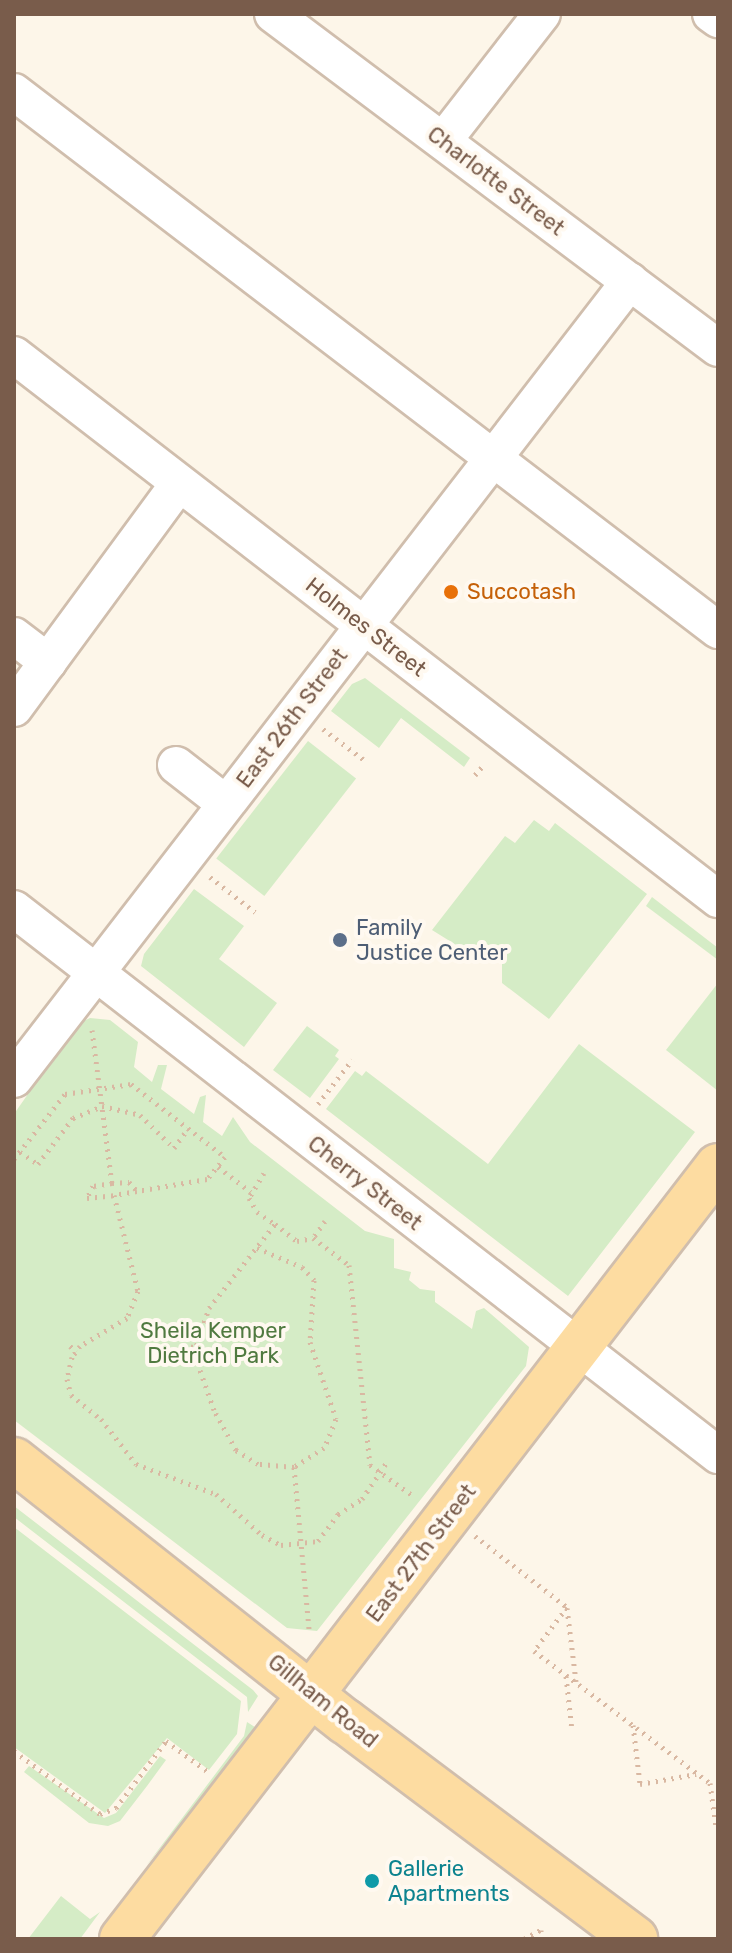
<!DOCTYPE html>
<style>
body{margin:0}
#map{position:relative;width:732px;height:1953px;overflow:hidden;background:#fdf6e9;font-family:Rubik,sans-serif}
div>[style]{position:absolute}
.green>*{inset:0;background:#d5ecc6;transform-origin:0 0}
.path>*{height:5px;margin-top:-2.5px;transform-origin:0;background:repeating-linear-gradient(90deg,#d9b8a2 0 2px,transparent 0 8px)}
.roads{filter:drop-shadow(2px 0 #d0bead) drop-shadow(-2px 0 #d0bead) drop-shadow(0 2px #d0bead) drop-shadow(0 -2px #d0bead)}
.minor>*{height:36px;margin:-18px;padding:0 18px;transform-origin:18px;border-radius:18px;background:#fff}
.major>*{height:44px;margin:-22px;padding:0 22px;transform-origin:22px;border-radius:22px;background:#fddca1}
.dots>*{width:22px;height:22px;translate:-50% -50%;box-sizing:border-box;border:4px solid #fff9f0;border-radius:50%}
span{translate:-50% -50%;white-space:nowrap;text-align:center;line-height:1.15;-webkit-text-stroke:8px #fff9f0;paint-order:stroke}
.street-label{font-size:22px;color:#795c4b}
.food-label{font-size:22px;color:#c56008}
.left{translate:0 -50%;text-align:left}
.service-label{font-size:22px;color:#4e5e75}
.park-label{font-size:22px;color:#507a40}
.culture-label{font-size:22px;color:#0d838f}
.frame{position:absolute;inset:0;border:16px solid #795c4b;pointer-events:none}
</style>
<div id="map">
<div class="green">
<div style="clip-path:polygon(365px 678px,470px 758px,464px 767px,401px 718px,379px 748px,331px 711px,352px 684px)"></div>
<div style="left:308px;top:741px;width:61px;height:149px;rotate:38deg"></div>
<div style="clip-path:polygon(534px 820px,549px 831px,555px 823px,647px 894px,549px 1019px,502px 983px,502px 954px,477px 958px,432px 930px,505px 836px,515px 843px)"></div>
<div style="clip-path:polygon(194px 889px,244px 926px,219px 959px,277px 1003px,244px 1047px,141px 966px,144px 954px)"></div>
<div style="clip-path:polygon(652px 897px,718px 948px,718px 960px,646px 906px)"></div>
<div style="clip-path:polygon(718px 983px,718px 1091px,666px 1050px)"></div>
<div style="clip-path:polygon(90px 1018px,110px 1020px,138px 1042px,134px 1067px,152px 1082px,158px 1065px,167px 1065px,161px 1089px,194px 1114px,200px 1097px,206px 1095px,203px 1122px,222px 1136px,233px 1117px,250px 1142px,365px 1231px,394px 1239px,394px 1268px,411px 1272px,409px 1280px,420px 1289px,435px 1291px,435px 1302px,472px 1329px,476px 1311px,484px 1308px,529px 1347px,526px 1366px,317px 1631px,287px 1628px,14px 1420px,14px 1114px,77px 1024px)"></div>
<div style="clip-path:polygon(307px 1026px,339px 1050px,335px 1056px,339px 1059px,310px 1098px,273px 1070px)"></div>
<div style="clip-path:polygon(579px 1044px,695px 1132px,568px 1296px,326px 1109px,355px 1071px,362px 1076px,366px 1071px,488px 1164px)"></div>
<div style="clip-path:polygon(14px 1506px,253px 1690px,258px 1696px,248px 1712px,247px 1697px,14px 1517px)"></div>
<div style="clip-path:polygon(14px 1527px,241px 1701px,237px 1734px,209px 1770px,167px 1738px,105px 1813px,14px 1747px)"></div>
<div style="clip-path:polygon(247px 1722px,258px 1729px,146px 1866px,244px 1736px)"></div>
<div style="clip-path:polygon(160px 1756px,166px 1760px,147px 1786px,120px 1821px,108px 1826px,89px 1823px,24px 1772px,29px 1766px,104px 1818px,116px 1813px)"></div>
<div style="clip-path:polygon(61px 1896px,90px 1919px,100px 1912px,80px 1939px,28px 1939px)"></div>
</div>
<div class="path">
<div style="left:323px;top:729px;width:55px;rotate:36.9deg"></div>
<div style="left:475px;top:775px;width:11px;rotate:-49deg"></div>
<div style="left:210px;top:877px;width:57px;rotate:37.9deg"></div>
<div style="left:92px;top:1030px;width:154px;rotate:82.6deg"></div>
<div style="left:112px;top:1183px;width:17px;rotate:-3deg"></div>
<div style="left:129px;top:1182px;width:12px;rotate:48deg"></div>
<div style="left:137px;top:1191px;width:23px;rotate:170deg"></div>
<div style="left:114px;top:1195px;width:99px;rotate:76deg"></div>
<div style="left:138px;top:1291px;width:29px;rotate:112deg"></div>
<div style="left:127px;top:1318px;width:55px;rotate:149.2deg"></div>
<div style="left:80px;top:1346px;width:14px;rotate:126deg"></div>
<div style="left:72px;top:1357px;width:23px;rotate:103deg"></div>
<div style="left:67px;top:1379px;width:16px;rotate:76deg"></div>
<div style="left:71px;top:1395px;width:38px;rotate:39deg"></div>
<div style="left:101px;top:1419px;width:57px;rotate:52.1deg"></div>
<div style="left:136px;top:1464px;width:85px;rotate:20.6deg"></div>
<div style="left:216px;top:1494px;width:62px;rotate:41.7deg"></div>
<div style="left:262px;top:1535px;width:21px;rotate:28deg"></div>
<div style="left:281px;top:1545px;width:37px;rotate:-6deg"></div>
<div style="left:318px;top:1541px;width:34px;rotate:-53deg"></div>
<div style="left:338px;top:1514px;width:28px;rotate:-32deg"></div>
<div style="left:362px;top:1499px;width:45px;rotate:-56deg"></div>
<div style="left:318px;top:1104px;width:56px;rotate:-52.3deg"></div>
<div style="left:20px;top:1152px;width:22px;rotate:34deg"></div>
<div style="left:38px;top:1164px;width:58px;rotate:-52.7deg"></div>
<div style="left:73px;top:1118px;width:31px;rotate:-22deg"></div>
<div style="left:102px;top:1106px;width:39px;rotate:13deg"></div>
<div style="left:140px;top:1115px;width:47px;rotate:44.1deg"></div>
<div style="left:174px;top:1148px;width:24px;rotate:-54deg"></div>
<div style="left:14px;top:1159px;width:83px;rotate:-51.9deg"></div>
<div style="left:65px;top:1094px;width:67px;rotate:-8.6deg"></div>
<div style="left:131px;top:1084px;width:119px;rotate:37.8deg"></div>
<div style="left:225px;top:1157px;width:28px;rotate:129deg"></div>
<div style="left:207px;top:1179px;width:71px;rotate:170.3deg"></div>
<div style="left:218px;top:1167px;width:41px;rotate:37.1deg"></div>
<div style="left:264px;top:1173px;width:29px;rotate:121deg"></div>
<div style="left:249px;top:1198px;width:16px;rotate:60deg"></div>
<div style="left:257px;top:1212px;width:22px;rotate:34deg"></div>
<div style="left:112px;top:1183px;width:19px;rotate:171deg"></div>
<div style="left:93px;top:1186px;width:13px;rotate:117deg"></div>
<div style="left:87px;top:1198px;width:27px;rotate:-6deg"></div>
<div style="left:325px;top:1221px;width:21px;rotate:125deg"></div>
<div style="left:313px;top:1238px;width:45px;rotate:36.9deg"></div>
<div style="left:349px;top:1265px;width:201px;rotate:84deg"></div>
<div style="left:370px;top:1465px;width:52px;rotate:35.5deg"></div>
<div style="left:257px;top:1248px;width:49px;rotate:22.9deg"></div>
<div style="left:302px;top:1267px;width:18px;rotate:47deg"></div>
<div style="left:314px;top:1280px;width:62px;rotate:93.7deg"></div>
<div style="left:310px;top:1342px;width:81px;rotate:71.3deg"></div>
<div style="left:336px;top:1419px;width:31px;rotate:112deg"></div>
<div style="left:324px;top:1448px;width:36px;rotate:148deg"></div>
<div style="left:294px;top:1467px;width:36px;rotate:-175deg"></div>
<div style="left:258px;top:1464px;width:26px;rotate:-148deg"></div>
<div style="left:236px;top:1450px;width:46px;rotate:-118.8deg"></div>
<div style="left:214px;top:1410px;width:60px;rotate:-109.3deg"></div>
<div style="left:194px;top:1353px;width:47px;rotate:-71.6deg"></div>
<div style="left:209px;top:1308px;width:107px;rotate:-51.8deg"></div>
<div style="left:275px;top:1224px;width:28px;rotate:38deg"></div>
<div style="left:297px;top:1241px;width:16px;rotate:-11deg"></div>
<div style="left:70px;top:1346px;width:8px;rotate:40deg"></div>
<div style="left:183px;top:1346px;width:12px;rotate:5deg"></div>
<div style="left:294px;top:1467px;width:164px;rotate:84.7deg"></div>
<div style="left:475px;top:1536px;width:116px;rotate:37.7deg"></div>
<div style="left:567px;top:1607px;width:55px;rotate:126.9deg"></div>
<div style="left:534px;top:1651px;width:220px;rotate:36.9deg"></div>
<div style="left:710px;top:1783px;width:44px;rotate:82.2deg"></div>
<div style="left:567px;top:1608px;width:74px;rotate:83deg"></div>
<div style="left:566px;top:1676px;width:54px;rotate:83.7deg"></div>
<div style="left:633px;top:1725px;width:59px;rotate:83.2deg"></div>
<div style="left:640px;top:1784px;width:57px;rotate:-10.1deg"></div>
<div style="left:14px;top:1751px;width:107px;rotate:36.2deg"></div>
<div style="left:100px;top:1814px;width:17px;rotate:-21deg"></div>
<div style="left:116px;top:1808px;width:84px;rotate:-53.3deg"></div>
<div style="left:166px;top:1741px;width:51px;rotate:36.2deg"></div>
<div style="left:541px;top:1930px;width:9px;rotate:90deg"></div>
<div style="left:524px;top:1939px;width:23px;rotate:-29deg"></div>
</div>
<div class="roads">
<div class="minor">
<div style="left:273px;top:14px;width:556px;rotate:36.89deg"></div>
<div style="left:711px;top:14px;width:9px;rotate:36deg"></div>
<div style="left:14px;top:92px;width:886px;rotate:37.39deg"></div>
<div style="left:443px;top:141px;width:161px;rotate:-52.1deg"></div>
<div style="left:14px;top:355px;width:890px;rotate:37.69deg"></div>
<div style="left:14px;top:636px;width:43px;rotate:37.4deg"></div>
<div style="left:14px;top:708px;width:279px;rotate:-53.7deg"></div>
<div style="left:176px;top:765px;width:63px;rotate:38deg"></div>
<div style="left:14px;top:909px;width:891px;rotate:37.8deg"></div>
<div style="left:14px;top:1079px;width:1008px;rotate:-52.33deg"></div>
</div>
<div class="major">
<div style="left:14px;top:1460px;width:422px;rotate:38.3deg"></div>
<div style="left:345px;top:1721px;width:363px;rotate:36.9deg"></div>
<div style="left:122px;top:1939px;width:976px;rotate:-52.37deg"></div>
</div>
</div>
<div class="dots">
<div style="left:451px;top:592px;background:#e8710a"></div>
<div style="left:340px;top:940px;background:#5c6f8a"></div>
<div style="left:372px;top:1881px;background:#0f9aa8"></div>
</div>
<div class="street-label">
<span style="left:496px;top:181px;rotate:37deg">Charlotte Street</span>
<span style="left:366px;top:627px;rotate:38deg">Holmes Street</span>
<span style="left:292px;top:718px;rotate:-53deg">East 26th Street</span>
<span style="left:365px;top:1183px;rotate:38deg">Cherry Street</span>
<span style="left:421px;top:1553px;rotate:-53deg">East 27th Street</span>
<span style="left:323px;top:1701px;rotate:39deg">Gillham Road</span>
</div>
<div class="food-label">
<span class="left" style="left:467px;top:592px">Succotash</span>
</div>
<div class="service-label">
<span class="left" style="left:356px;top:940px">Family<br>Justice Center</span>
</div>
<div class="park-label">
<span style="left:213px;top:1343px">Sheila Kemper<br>Dietrich Park</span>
</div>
<div class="culture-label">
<span class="left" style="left:388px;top:1881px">Gallerie<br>Apartments</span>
</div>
<div class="frame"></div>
</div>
